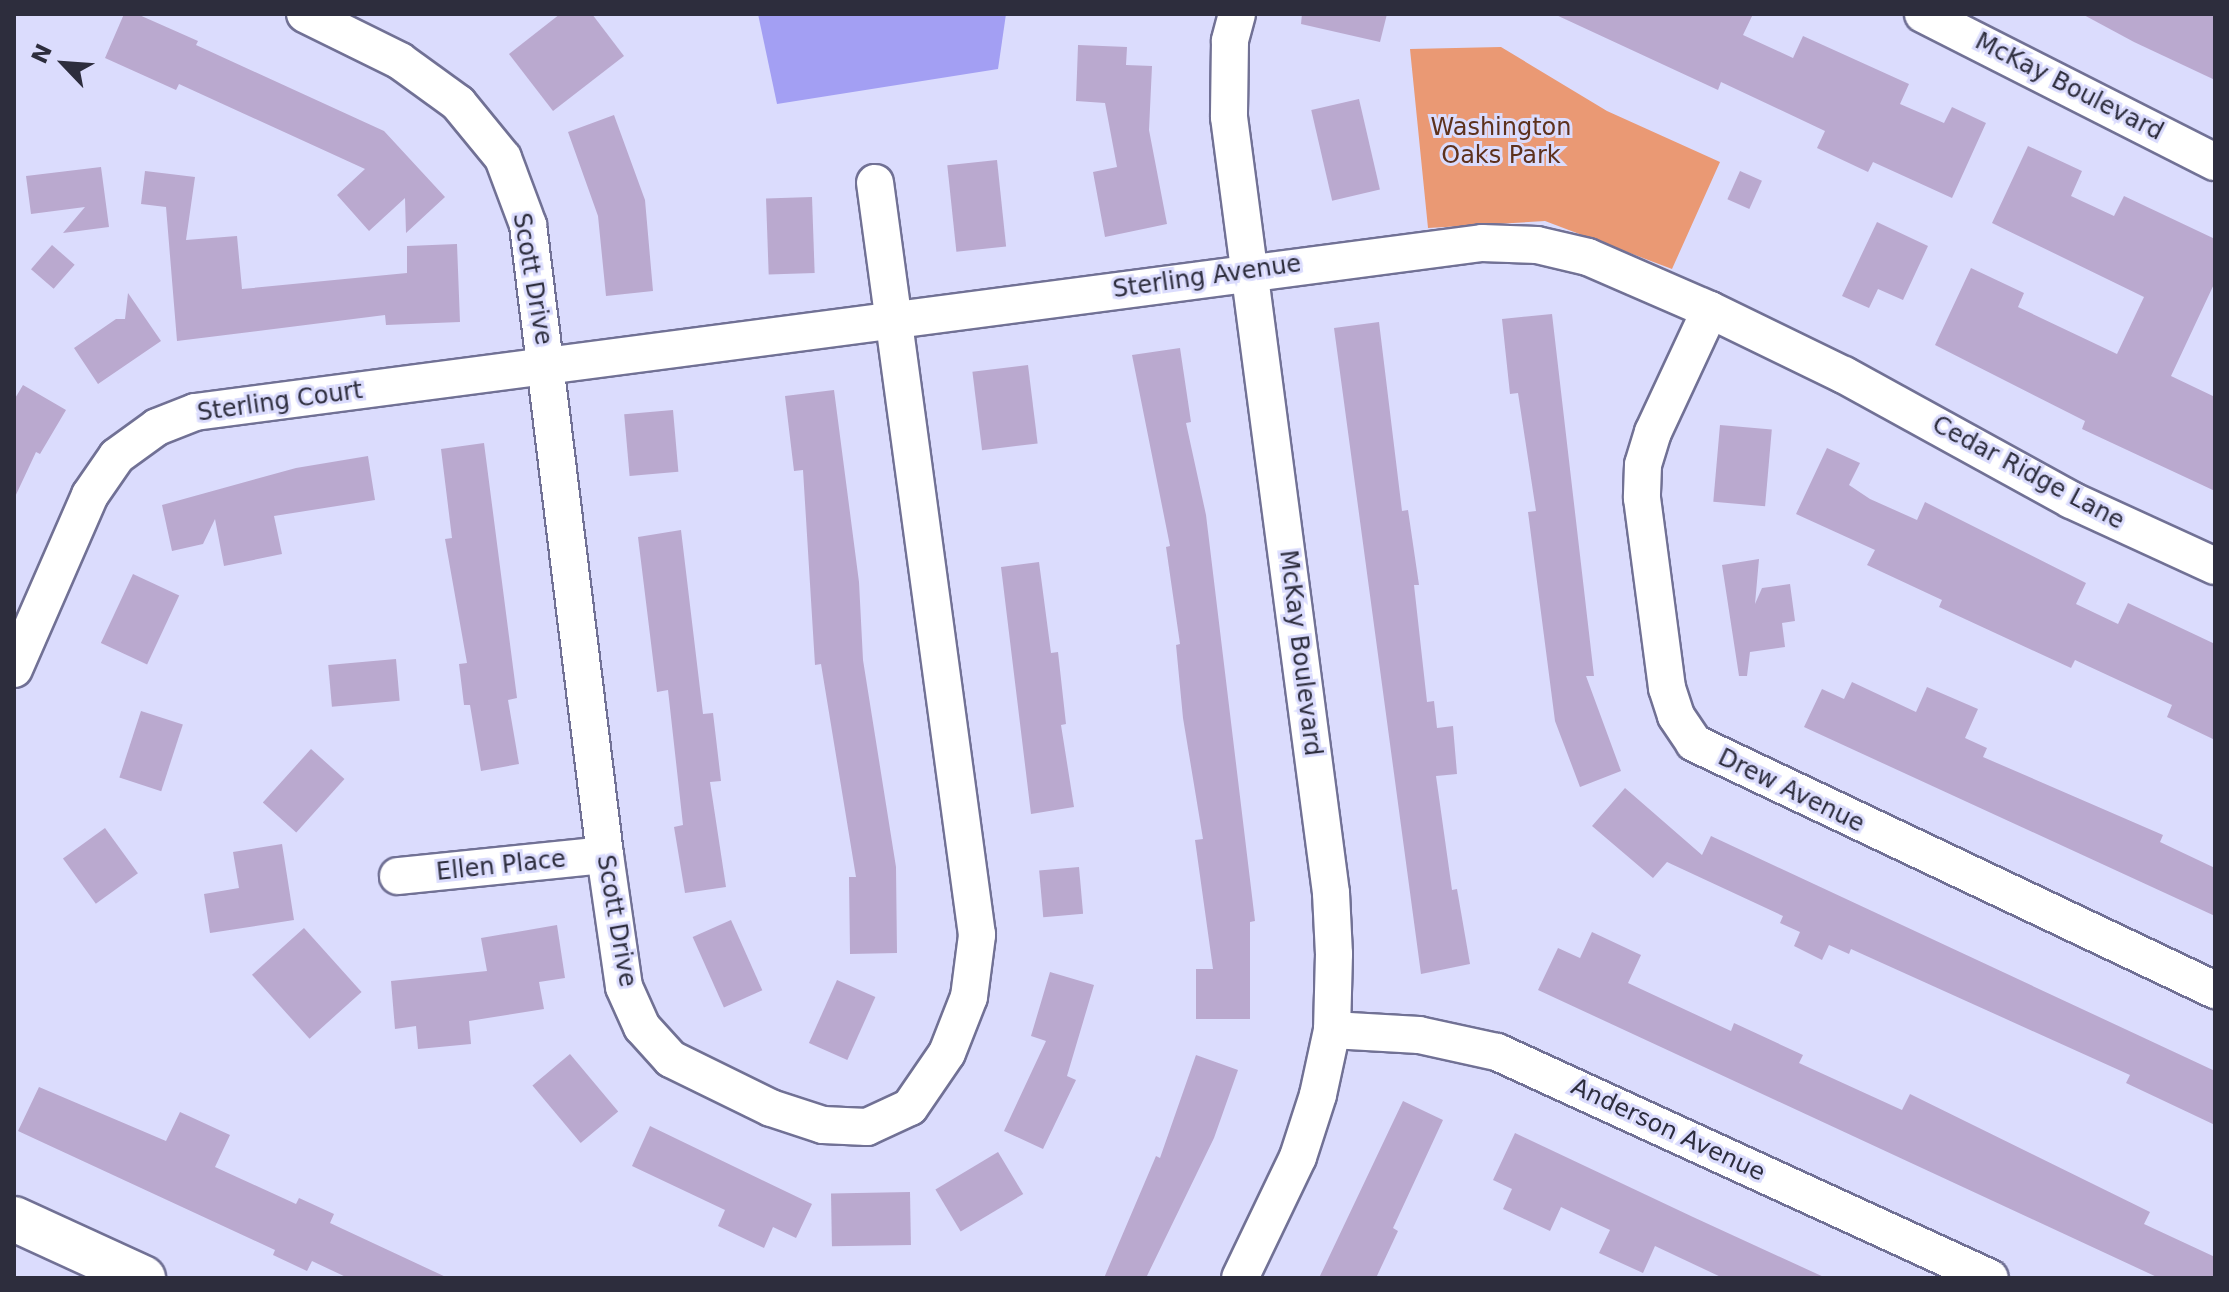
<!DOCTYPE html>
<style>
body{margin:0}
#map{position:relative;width:2229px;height:1292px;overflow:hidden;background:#dbdcfd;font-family:"DejaVu Sans",sans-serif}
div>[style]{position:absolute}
.green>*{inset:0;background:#ea9974}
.water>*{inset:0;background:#a39ff3}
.building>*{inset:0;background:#baa9cf;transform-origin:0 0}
.roads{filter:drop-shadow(2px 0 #717195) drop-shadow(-2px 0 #717195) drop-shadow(0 2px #717195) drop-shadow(0 -2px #717195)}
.street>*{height:36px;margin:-18px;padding:0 18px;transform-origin:18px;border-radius:18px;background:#fff}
.secondary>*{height:44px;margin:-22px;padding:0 22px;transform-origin:22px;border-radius:22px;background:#fff}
span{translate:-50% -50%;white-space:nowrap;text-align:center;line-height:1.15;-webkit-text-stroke:6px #dbdcfd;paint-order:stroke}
.street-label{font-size:24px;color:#2d2d3d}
.park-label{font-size:24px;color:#5d311c}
.frame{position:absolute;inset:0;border:16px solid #2d2d3d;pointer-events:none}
.north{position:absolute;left:24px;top:24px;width:80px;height:80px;-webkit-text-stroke:6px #dbdcfd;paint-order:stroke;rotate:295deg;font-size:22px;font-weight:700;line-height:32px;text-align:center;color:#2d2d3d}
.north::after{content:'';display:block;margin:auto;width:28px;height:36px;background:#2d2d3d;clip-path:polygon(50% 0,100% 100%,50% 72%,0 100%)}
</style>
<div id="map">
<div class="green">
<div style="clip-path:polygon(1501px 47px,1607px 111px,1720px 162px,1672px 269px,1545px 221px,1428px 228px,1410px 49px)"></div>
</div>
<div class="water">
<div style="clip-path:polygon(758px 14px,1006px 14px,998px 69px,777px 104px)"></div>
</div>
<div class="building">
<div style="clip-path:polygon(124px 14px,137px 14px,198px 41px,196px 45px,384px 131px,445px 197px,406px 233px,405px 198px,369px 231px,337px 195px,365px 169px,179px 84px,176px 90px,105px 58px)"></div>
<div style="clip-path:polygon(560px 14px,592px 14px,624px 56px,553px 111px,509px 54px)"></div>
<div style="clip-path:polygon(1302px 14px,1387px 14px,1380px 42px,1301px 24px)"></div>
<div style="clip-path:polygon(1554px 14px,1753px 14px,1743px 35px,1793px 58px,1803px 36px,1909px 84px,1900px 104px,1944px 123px,1952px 107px,1986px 123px,1952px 198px,1873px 162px,1868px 172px,1817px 148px,1825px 131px,1721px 82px,1718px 90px)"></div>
<div style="clip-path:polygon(2082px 14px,2215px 14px,2215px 80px,2134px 42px)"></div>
<div style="clip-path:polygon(1078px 45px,1127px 47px,1126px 65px,1152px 66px,1149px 130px,1167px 224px,1105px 237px,1093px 172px,1117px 167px,1105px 103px,1076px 101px)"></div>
<div style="left:1359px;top:99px;width:93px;height:49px;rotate:77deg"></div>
<div style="clip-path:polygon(614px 115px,645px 200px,653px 291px,606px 296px,598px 216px,568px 132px)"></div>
<div style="clip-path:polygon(2028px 146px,2082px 171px,2071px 196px,2114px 216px,2124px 196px,2215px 239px,2215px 282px,2171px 376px,2215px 397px,2215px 491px,2082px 429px,2085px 421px,1935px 345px,1971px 268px,2024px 293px,2018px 307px,2117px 354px,2144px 297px,1992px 223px)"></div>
<div style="left:997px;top:160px;width:87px;height:50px;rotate:84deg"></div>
<div style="clip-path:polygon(101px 167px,109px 227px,63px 233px,85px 207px,31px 214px,26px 176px)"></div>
<div style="clip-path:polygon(145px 171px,195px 177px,186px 240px,237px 236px,242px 289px,407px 273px,407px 246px,457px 244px,460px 322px,386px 325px,385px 315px,177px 341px,166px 207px,141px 204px)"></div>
<div style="left:1740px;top:171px;width:24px;height:31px;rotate:24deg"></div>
<div style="left:812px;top:197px;width:76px;height:46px;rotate:88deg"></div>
<div style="clip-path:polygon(1877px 222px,1928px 246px,1903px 300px,1878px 289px,1869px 308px,1842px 296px)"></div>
<div style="left:52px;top:245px;width:30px;height:32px;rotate:41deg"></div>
<div style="clip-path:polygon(128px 293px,161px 341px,98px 384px,74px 348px,116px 319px,125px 319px)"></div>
<div style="clip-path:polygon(1552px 314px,1594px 676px,1586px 676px,1621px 771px,1580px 787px,1555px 721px,1528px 512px,1536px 511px,1518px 393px,1510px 394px,1502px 319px)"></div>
<div style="clip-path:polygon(1379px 322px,1402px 511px,1408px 510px,1419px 585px,1414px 585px,1427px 702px,1434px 701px,1437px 728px,1453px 726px,1457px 774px,1436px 776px,1452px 890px,1457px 889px,1470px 964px,1421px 974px,1334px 328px)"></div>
<div style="clip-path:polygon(1180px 348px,1191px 422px,1186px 423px,1206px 515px,1255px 921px,1250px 922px,1250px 1019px,1196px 1019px,1196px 969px,1213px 969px,1195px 840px,1203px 839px,1183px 718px,1176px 645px,1180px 644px,1166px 547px,1170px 546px,1132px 355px)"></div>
<div style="left:1028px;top:365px;width:79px;height:56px;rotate:83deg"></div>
<div style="clip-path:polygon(23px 385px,66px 410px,40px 454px,36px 452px,14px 499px,14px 400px)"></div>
<div style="clip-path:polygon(834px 390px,859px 582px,863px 660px,896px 867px,897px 953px,850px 954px,849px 877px,856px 877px,821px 664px,815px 665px,803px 470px,794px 471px,785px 396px)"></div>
<div style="left:673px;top:410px;width:62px;height:49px;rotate:85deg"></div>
<div style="left:1720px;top:425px;width:52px;height:77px;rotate:5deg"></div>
<div style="clip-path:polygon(484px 443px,517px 698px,508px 700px,519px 764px,481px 771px,470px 705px,464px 705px,459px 664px,467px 663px,445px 539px,452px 538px,441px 449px)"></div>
<div style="clip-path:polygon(1827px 448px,1860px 463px,1849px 485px,1870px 499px,1917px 520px,1925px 502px,2086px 583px,2076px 604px,2118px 624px,2128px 603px,2215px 644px,2215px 740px,2167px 717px,2172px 705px,2075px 660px,2071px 668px,1939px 607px,1942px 600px,1867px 565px,1875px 550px,1796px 514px)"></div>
<div style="clip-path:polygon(368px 456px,375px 500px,274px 516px,282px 554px,224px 566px,215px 519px,203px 544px,172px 551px,162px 505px,296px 468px)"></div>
<div style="clip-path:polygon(681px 530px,703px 714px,713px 713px,721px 781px,710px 782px,726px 887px,685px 893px,674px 827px,683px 825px,668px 690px,657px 692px,638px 537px)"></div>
<div style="clip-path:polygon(1759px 559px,1755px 604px,1762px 588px,1790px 584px,1795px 621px,1782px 623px,1785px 647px,1750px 652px,1747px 676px,1739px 676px,1722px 565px)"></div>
<div style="clip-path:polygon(1039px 562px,1051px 653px,1058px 652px,1066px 724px,1061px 725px,1074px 807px,1031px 814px,1001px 567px)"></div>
<div style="left:133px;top:574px;width:51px;height:76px;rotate:25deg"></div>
<div style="left:396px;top:659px;width:42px;height:68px;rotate:85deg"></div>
<div style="clip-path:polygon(1852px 682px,1916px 712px,1927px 687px,1978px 709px,1965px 738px,1987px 748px,1983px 757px,2163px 835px,2160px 842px,2215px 868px,2215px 916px,1804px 727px,1822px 689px,1844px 699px)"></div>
<div style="left:141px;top:711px;width:44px;height:70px;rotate:18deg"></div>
<div style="left:311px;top:749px;width:45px;height:72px;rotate:42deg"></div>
<div style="clip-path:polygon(1625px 788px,1702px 855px,1711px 836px,2215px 1071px,2215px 1125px,2126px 1083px,2130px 1075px,1851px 949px,1849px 954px,1829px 945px,1822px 960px,1794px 946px,1800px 932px,1780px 923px,1783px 916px,1667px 862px,1653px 878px,1592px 826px)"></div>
<div style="left:105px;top:828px;width:56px;height:52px;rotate:54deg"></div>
<div style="clip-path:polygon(282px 844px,294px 920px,210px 933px,204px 894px,239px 888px,233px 852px)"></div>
<div style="left:1079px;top:867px;width:47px;height:40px;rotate:85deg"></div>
<div style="left:731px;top:920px;width:77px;height:42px;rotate:66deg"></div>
<div style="clip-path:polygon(557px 925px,565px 978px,539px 982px,544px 1009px,469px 1021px,471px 1044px,418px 1049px,416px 1026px,395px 1029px,391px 981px,487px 971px,481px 938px)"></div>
<div style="left:304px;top:928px;width:86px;height:70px;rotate:48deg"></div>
<div style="clip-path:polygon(1592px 932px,1641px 955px,1628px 983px,1731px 1031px,1734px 1023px,1803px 1055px,1799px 1063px,1902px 1110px,1910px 1094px,2150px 1212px,2144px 1224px,2215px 1257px,2215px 1278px,2159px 1278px,1538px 990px,1558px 948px,1580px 958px)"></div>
<div style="clip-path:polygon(1050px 972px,1094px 985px,1067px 1076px,1076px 1080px,1043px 1149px,1004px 1131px,1046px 1041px,1031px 1036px)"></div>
<div style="left:837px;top:980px;width:42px;height:69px;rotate:24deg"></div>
<div style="left:570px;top:1054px;width:75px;height:49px;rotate:50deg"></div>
<div style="clip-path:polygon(1196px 1055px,1238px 1070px,1214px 1138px,1146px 1278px,1104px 1278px,1156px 1156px,1160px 1158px)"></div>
<div style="clip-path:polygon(39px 1087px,166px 1141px,180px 1112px,230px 1135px,215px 1167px,296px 1204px,299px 1198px,334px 1214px,330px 1223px,448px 1278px,348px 1278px,312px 1261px,307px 1271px,273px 1255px,275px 1250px,18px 1131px)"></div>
<div style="clip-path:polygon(1403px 1101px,1443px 1120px,1393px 1228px,1398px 1231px,1376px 1278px,1319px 1278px)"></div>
<div style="clip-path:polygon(650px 1126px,812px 1204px,796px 1238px,773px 1227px,764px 1248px,718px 1226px,725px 1210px,632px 1166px)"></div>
<div style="clip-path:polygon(1515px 1133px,1693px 1217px,1826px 1278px,1723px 1278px,1655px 1246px,1643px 1273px,1599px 1253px,1610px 1230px,1561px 1207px,1550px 1231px,1503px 1209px,1512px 1189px,1493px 1180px)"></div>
<div style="left:998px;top:1152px;width:49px;height:73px;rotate:59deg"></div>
<div style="left:910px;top:1192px;width:53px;height:79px;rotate:89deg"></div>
</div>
<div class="roads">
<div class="street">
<div style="left:305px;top:14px;width:106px;rotate:26.3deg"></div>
<div style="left:400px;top:61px;width:72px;rotate:35.9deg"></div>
<div style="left:458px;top:103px;width:71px;rotate:50.7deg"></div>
<div style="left:503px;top:158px;width:72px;rotate:69.5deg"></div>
<div style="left:528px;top:225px;width:635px;rotate:83.03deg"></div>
<div style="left:605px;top:855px;width:133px;rotate:81.8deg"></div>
<div style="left:624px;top:987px;width:44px;rotate:65.8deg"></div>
<div style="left:642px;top:1027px;width:43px;rotate:47.8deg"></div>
<div style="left:671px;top:1059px;width:111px;rotate:26.1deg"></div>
<div style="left:771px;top:1108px;width:55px;rotate:18.1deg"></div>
<div style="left:823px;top:1125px;width:44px;rotate:2.6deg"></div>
<div style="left:867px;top:1127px;width:47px;rotate:-24.9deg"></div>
<div style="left:910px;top:1107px;width:65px;rotate:-55.6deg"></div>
<div style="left:947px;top:1053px;width:60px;rotate:-68.6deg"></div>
<div style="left:969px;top:997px;width:63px;rotate:-82.6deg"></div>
<div style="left:977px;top:935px;width:759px;rotate:-97.72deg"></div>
<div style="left:1237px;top:14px;width:28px;rotate:105deg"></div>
<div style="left:1230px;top:41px;width:76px;rotate:90.8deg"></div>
<div style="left:1229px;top:117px;width:783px;rotate:82.51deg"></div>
<div style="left:1331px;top:893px;width:61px;rotate:87.2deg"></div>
<div style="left:1334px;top:954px;width:76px;rotate:91.5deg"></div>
<div style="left:1332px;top:1030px;width:66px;rotate:102.2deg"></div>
<div style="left:1318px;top:1095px;width:65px;rotate:107.9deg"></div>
<div style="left:1298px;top:1157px;width:134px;rotate:115.6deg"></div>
<div style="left:1923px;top:14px;width:327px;rotate:26.9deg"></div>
<div style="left:1710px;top:310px;width:135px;rotate:115deg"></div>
<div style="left:1653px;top:432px;width:34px;rotate:107deg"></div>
<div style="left:1643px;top:465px;width:33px;rotate:92deg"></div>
<div style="left:1642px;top:498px;width:192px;rotate:82.5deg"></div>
<div style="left:1667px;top:688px;width:29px;rotate:72deg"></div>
<div style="left:1676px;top:716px;width:32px;rotate:56deg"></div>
<div style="left:1694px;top:743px;width:577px;rotate:25.37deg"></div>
<div style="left:14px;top:669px;width:190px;rotate:-66.4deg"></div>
<div style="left:90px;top:495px;width:47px;rotate:-55.3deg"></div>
<div style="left:117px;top:456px;width:49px;rotate:-35.9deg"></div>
<div style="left:157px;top:427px;width:41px;rotate:-21.5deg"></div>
<div style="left:195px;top:412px;width:1298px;rotate:-7.48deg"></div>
<div style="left:1482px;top:243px;width:55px;rotate:2.1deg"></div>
<div style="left:1537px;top:245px;width:52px;rotate:13.2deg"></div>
<div style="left:1588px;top:257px;width:133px;rotate:23.5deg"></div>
<div style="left:1710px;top:310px;width:149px;rotate:25.9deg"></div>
<div style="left:1844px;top:375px;width:259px;rotate:28.8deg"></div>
<div style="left:2071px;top:500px;width:158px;rotate:24.6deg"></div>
<div style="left:398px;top:876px;width:208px;rotate:-5.8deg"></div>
<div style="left:1332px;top:1030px;width:87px;rotate:3.3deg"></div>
<div style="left:1419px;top:1035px;width:80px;rotate:12.3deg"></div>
<div style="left:1497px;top:1052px;width:542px;rotate:24.63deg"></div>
</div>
<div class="secondary">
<div style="left:14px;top:1219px;width:142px;rotate:24.6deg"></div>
</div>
</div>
<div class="street-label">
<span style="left:2069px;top:87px;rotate:27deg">McKay Boulevard</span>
<span style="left:1207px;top:277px;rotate:-8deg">Sterling Avenue</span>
<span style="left:532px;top:279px;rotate:80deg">Scott Drive</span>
<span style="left:280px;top:402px;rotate:-8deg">Sterling Court</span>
<span style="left:2028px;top:473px;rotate:28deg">Cedar Ridge Lane</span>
<span style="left:1300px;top:653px;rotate:83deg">McKay Boulevard</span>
<span style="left:1791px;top:791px;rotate:26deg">Drew Avenue</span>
<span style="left:501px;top:866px;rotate:-6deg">Ellen Place</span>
<span style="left:616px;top:921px;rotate:80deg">Scott Drive</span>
<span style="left:1668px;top:1130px;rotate:25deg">Anderson Avenue</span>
</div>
<div class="park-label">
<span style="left:1501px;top:142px">Washington<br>Oaks Park</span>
</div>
<div class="frame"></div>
<div class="north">N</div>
</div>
